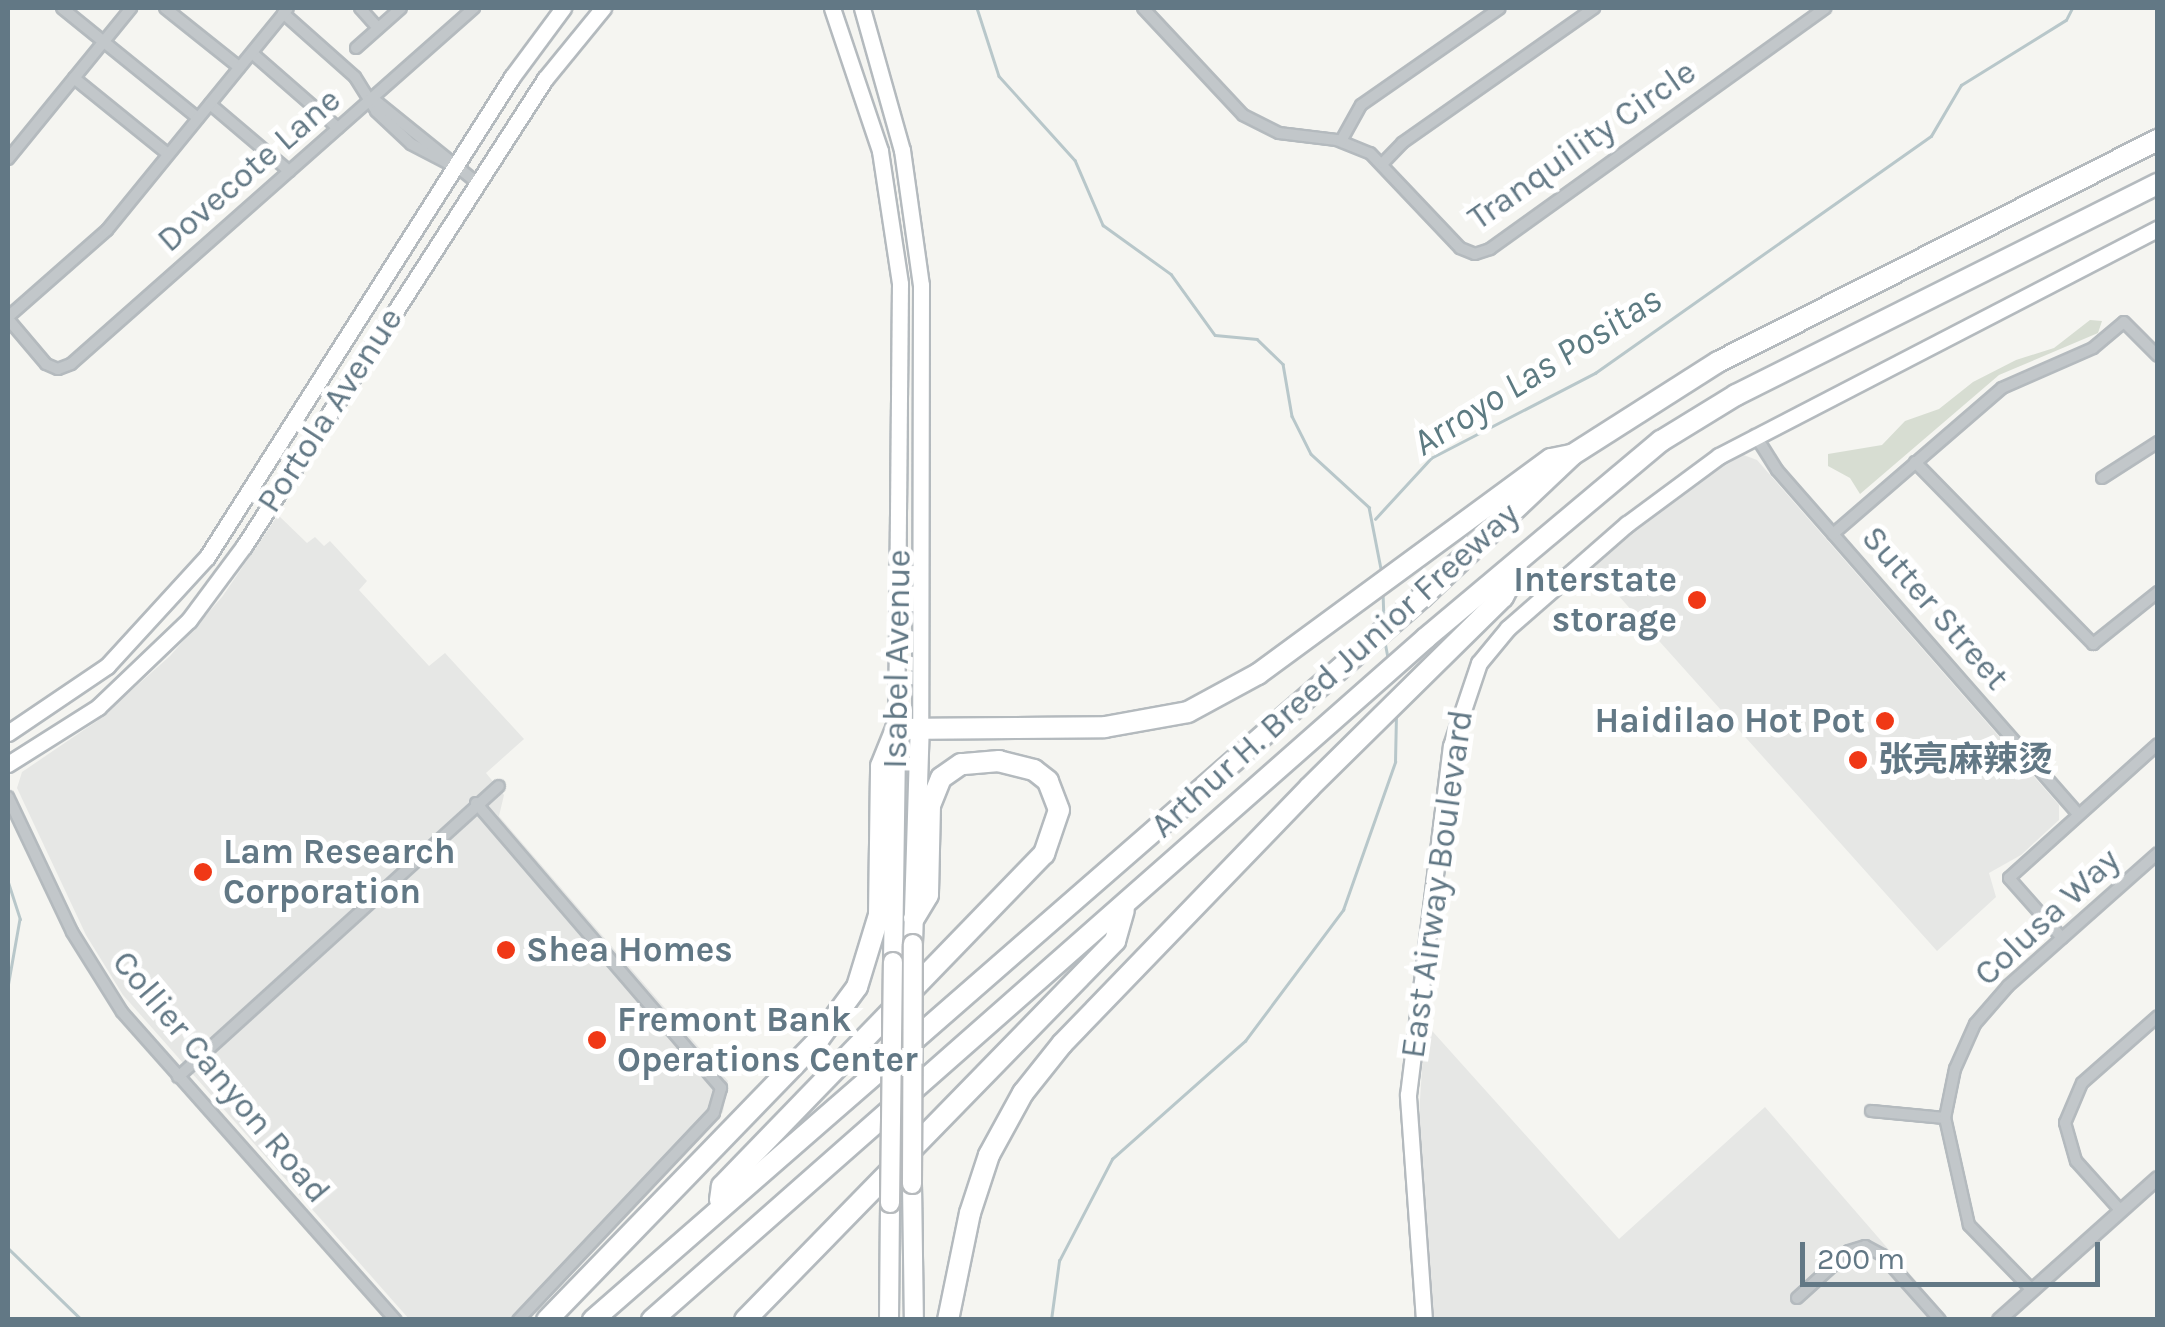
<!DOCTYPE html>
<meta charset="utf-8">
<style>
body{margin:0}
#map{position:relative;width:2165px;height:1327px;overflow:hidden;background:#f5f5f1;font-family:Karla,"Noto Sans SC",sans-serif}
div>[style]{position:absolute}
.built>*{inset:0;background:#e6e7e5}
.green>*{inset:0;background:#d7ddd2}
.stream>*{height:2.5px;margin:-1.25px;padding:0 1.25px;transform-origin:1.25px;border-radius:1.25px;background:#b8c7ca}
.roads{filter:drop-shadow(2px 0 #b4babe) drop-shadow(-2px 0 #b4babe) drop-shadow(0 2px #b4babe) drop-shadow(0 -2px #b4babe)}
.minor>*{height:10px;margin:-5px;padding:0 5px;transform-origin:5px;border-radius:5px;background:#c2c7ca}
.tertiary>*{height:12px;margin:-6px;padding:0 6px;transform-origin:6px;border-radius:6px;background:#c2c7ca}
.secondary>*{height:15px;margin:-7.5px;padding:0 7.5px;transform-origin:7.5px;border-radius:7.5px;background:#fff}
.trunk>*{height:18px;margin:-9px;padding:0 9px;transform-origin:9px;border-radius:9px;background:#fff}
.motorway>*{height:20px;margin:-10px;padding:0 10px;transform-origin:10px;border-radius:10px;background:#fff}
.bridges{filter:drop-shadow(2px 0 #b6babd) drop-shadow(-2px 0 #b6babd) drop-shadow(0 2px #b6babd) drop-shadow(0 -2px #b6babd)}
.trunk-bridge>*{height:18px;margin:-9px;padding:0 9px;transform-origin:9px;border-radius:9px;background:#fff}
.dots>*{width:28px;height:28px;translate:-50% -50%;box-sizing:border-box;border:5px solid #fff;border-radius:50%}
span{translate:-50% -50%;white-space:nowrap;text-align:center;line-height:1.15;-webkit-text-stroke:10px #fff;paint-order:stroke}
.street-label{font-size:35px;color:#627885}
.poi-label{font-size:35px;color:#627885;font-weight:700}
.right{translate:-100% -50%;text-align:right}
.left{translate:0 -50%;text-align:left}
.water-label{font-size:38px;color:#5d7b82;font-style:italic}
.frame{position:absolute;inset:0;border:10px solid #627885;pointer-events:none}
.scale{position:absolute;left:1800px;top:1242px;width:300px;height:45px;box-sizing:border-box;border:5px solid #627885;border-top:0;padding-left:12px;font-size:30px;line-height:35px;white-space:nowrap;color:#627885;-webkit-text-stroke:8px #fff;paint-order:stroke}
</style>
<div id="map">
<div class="built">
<div style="clip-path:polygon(1741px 454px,1757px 460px,2059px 805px,2059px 820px,2021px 855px,1989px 873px,1996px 897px,1937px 951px,1591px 565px,1684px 489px)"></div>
<div style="clip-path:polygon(278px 515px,307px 543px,315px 537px,324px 546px,330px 541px,367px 581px,359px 590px,429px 666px,445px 653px,524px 739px,486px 773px,504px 795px,499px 816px,728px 1081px,723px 1112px,526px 1319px,409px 1319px,123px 995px,86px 935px,17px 788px,22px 772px,97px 721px,170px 656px,222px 597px)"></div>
<div style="clip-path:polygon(1425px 1023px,1619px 1239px,1765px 1107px,1949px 1319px,1433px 1319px,1418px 1130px)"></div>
</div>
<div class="green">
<div style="clip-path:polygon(2090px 320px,2102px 321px,2098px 333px,1999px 375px,1860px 494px,1850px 478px,1828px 466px,1828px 454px,1882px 445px,1905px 421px,1939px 409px,1973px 382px,2016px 360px,2054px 348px)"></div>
</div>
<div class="stream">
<div style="left:977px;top:8px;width:71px;rotate:72.1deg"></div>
<div style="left:999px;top:76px;width:113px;rotate:47.9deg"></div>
<div style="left:1075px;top:160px;width:71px;rotate:66.7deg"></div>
<div style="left:1103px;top:225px;width:84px;rotate:35.8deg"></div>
<div style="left:1171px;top:274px;width:75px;rotate:54.2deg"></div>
<div style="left:1215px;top:335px;width:42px;rotate:5.4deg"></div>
<div style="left:1257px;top:339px;width:36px;rotate:44deg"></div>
<div style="left:1283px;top:364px;width:53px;rotate:80.2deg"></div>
<div style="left:1292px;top:416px;width:42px;rotate:63.4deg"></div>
<div style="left:1311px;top:454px;width:79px;rotate:42.4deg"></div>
<div style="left:1369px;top:507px;width:68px;rotate:79deg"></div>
<div style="left:1375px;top:519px;width:83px;rotate:-47.4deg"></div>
<div style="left:1431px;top:458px;width:185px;rotate:-27.4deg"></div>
<div style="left:1595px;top:373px;width:411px;rotate:-35.2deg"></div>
<div style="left:1931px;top:136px;width:59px;rotate:-59.5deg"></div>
<div style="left:1961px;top:85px;width:123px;rotate:-31.8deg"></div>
<div style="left:2066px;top:20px;width:13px;rotate:-63deg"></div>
<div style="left:1383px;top:592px;width:27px;rotate:88deg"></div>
<div style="left:1385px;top:642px;width:16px;rotate:79deg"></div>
<div style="left:8px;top:881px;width:40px;rotate:72deg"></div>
<div style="left:20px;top:919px;width:69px;rotate:100deg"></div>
<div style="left:8px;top:1248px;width:103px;rotate:44.2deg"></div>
<div style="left:1051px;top:1320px;width:60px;rotate:-82.3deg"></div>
<div style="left:1059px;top:1261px;width:115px;rotate:-62.5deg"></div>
<div style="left:1112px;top:1159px;width:178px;rotate:-41.6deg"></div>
<div style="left:1245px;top:1041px;width:164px;rotate:-53.2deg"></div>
<div style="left:1343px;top:910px;width:157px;rotate:-70.6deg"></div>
<div style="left:1395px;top:762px;width:47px;rotate:-88.8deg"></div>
</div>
<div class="roads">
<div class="minor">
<div style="left:62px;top:8px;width:175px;rotate:39deg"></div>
<div style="left:165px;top:8px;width:95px;rotate:38.6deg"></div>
<div style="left:360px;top:8px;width:27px;rotate:48deg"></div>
<div style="left:1143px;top:8px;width:146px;rotate:46.9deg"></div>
<div style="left:1243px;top:115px;width:40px;rotate:26.6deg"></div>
<div style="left:1279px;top:133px;width:58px;rotate:6.9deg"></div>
<div style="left:1337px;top:140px;width:35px;rotate:22deg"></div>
<div style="left:1370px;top:153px;width:131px;rotate:46.5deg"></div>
<div style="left:1460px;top:248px;width:16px;rotate:22deg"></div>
<div style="left:1475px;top:254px;width:16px;rotate:-18deg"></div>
<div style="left:1490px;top:249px;width:413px;rotate:-35.7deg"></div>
<div style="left:283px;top:13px;width:96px;rotate:41.6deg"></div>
<div style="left:355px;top:77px;width:40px;rotate:58deg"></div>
<div style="left:376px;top:111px;width:48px;rotate:43.3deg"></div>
<div style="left:411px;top:144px;width:50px;rotate:27.6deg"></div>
<div style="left:356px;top:48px;width:60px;rotate:-41.6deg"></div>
<div style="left:252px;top:53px;width:114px;rotate:41.1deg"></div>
<div style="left:74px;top:78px;width:121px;rotate:39deg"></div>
<div style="left:372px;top:98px;width:134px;rotate:38.9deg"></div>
<div style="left:210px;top:104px;width:104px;rotate:40.3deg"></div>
<div style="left:1341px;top:141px;width:41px;rotate:-60.9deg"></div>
<div style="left:1361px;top:105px;width:169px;rotate:-34.9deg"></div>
<div style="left:8px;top:159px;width:195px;rotate:-50.8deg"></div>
<div style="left:1383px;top:163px;width:28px;rotate:-46deg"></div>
<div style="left:1402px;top:143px;width:235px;rotate:-35.1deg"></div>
<div style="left:8px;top:317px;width:132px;rotate:-41.3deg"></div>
<div style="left:107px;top:230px;width:286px;rotate:-50.8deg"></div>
<div style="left:8px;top:319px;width:59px;rotate:49.8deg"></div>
<div style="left:46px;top:364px;width:13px;rotate:23deg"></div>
<div style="left:58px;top:369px;width:14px;rotate:-21deg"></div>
<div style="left:71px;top:364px;width:538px;rotate:-41.46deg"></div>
<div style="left:1755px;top:435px;width:41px;rotate:57.8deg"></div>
<div style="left:1777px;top:470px;width:457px;rotate:48.8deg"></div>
<div style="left:1915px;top:462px;width:255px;rotate:45.6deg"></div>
<div style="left:2093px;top:644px;width:83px;rotate:-38.7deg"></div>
<div style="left:2102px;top:478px;width:67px;rotate:-32.7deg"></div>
<div style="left:1833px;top:534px;width:223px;rotate:-40.8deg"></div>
<div style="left:2002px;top:388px;width:99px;rotate:-23.7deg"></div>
<div style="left:2093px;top:348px;width:40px;rotate:-40deg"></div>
<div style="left:2124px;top:322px;width:48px;rotate:45deg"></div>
<div style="left:8px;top:797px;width:149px;rotate:64.6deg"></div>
<div style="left:72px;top:932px;width:94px;rotate:58deg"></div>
<div style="left:122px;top:1012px;width:412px;rotate:48.4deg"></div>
<div style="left:476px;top:803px;width:376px;rotate:49.3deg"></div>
<div style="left:721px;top:1088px;width:26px;rotate:106deg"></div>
<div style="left:714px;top:1113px;width:285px;rotate:133.4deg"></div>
<div style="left:2062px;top:938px;width:80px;rotate:-131.5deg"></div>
<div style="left:2009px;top:878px;width:200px;rotate:-42deg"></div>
<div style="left:178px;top:1077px;width:433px;rotate:-42.2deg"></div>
<div style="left:1871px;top:1111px;width:74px;rotate:5.4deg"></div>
<div style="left:2120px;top:1210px;width:66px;rotate:-131.9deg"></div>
<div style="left:2076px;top:1161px;width:40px;rotate:-106deg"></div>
<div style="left:2065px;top:1123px;width:43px;rotate:-67deg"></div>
<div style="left:2082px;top:1083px;width:101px;rotate:-41.4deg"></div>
<div style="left:2032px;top:1290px;width:91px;rotate:-134.1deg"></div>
<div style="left:1969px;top:1225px;width:110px;rotate:-102.6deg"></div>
<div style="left:1945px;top:1118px;width:50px;rotate:-78.5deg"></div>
<div style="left:1955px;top:1069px;width:49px;rotate:-66deg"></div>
<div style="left:1975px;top:1024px;width:50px;rotate:-49deg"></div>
<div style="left:2008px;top:986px;width:200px;rotate:-41.6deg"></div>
<div style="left:1797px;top:1298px;width:70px;rotate:-42.1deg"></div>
<div style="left:1849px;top:1251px;width:17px;rotate:-17deg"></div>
<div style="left:1865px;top:1246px;width:19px;rotate:28deg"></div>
<div style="left:1882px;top:1255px;width:87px;rotate:48.3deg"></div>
</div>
<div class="tertiary">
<div style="left:1999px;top:1320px;width:213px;rotate:-41.8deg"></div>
</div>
<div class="secondary">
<div style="left:832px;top:8px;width:151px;rotate:71.4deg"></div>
<div style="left:880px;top:151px;width:134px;rotate:81.4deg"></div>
<div style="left:900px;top:284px;width:445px;rotate:90.5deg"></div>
<div style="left:862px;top:8px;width:148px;rotate:74.3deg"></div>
<div style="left:902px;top:150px;width:136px;rotate:82deg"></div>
<div style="left:921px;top:285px;width:442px;rotate:90.1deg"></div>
<div style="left:8px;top:733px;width:120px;rotate:-34.1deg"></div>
<div style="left:107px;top:666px;width:148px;rotate:-47.5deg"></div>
<div style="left:207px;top:557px;width:569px;rotate:-57.57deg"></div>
<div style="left:512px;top:77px;width:86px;rotate:-53.5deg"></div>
<div style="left:8px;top:764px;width:107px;rotate:-32.3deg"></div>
<div style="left:98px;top:707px;width:126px;rotate:-43.7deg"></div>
<div style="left:189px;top:620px;width:92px;rotate:-53.4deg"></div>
<div style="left:244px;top:546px;width:556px;rotate:-57.2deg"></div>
<div style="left:545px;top:79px;width:92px;rotate:-50.8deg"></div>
<div style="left:1424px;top:1320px;width:226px;rotate:-94.1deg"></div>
<div style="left:1408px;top:1095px;width:352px;rotate:-83deg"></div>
<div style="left:1451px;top:746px;width:88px;rotate:-71.4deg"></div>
<div style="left:1479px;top:663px;width:45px;rotate:-50.4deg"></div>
<div style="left:1508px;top:628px;width:158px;rotate:-41.2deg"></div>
<div style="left:1627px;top:524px;width:114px;rotate:-36.5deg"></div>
<div style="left:1719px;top:456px;width:495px;rotate:-27.4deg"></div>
</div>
<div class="trunk">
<div style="left:913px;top:944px;width:217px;rotate:-88.2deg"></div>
<div style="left:893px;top:962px;width:228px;rotate:-89.2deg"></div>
<div style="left:912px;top:1184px;width:136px;rotate:89.2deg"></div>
<div style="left:889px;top:1320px;width:117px;rotate:-89.5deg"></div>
</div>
<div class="motorway">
<div style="left:720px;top:1200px;width:14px;rotate:-82deg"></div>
<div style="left:722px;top:1186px;width:463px;rotate:-45.9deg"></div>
<div style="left:1044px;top:854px;width:46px;rotate:-71.2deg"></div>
<div style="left:1059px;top:810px;width:31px;rotate:-111deg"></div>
<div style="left:1048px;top:781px;width:18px;rotate:-142deg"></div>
<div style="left:1034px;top:770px;width:36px;rotate:-166deg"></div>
<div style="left:999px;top:761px;width:38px;rotate:175deg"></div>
<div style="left:961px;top:764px;width:24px;rotate:145deg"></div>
<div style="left:941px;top:778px;width:29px;rotate:112deg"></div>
<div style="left:930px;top:805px;width:90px;rotate:91.3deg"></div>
<div style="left:928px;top:895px;width:27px;rotate:121deg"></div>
<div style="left:547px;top:1320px;width:390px;rotate:-45.9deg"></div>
<div style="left:818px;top:1040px;width:66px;rotate:-53.7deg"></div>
<div style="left:857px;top:987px;width:75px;rotate:-73deg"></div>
<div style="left:879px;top:915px;width:149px;rotate:-89.2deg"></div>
<div style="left:881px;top:766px;width:40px;rotate:-68deg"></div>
<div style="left:896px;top:729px;width:209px;rotate:-0.5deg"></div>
<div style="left:1105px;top:727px;width:84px;rotate:-10.2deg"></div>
<div style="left:1188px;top:712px;width:80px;rotate:-28.5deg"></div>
<div style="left:1258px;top:674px;width:363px;rotate:-36.3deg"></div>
<div style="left:1551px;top:459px;width:20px;rotate:-11deg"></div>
<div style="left:593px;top:1320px;width:1100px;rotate:-41.09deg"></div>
<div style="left:1422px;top:597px;width:207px;rotate:-43.4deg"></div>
<div style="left:1572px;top:455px;width:173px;rotate:-32.5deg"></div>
<div style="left:1718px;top:362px;width:493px;rotate:-26.8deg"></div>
<div style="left:652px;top:1320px;width:1032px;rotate:-41.38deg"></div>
<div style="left:1426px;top:638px;width:307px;rotate:-40deg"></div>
<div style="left:1661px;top:441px;width:88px;rotate:-31.5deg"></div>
<div style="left:1736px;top:395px;width:472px;rotate:-26.6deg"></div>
<div style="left:745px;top:1320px;width:530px;rotate:-45.69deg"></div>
<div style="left:1115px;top:941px;width:32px;rotate:-74deg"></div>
<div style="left:948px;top:1320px;width:109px;rotate:-78.4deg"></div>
<div style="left:970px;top:1213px;width:61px;rotate:-71.9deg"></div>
<div style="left:989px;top:1155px;width:71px;rotate:-61.3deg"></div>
<div style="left:1023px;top:1093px;width:63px;rotate:-51.5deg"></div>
<div style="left:1062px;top:1044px;width:356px;rotate:-46deg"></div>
<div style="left:1309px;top:788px;width:272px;rotate:-44.6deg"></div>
<div style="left:1503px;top:597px;width:31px;rotate:-63deg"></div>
</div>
</div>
<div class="bridges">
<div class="trunk-bridge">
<div style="left:912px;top:1184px;width:240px;rotate:-89.8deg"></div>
<div style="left:890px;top:1203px;width:241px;rotate:-89.3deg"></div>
</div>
</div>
<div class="dots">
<div style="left:1697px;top:600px;background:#f03816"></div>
<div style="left:1885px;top:721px;background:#f03816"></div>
<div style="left:1858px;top:760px;background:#f03816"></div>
<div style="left:203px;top:872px;background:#f03816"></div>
<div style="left:506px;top:950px;background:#f03816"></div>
<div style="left:597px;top:1040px;background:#f03816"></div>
</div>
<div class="street-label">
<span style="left:1582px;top:145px;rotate:-35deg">Tranquility Circle</span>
<span style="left:249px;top:170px;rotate:-41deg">Dovecote Lane</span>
<span style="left:330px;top:410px;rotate:-57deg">Portola Avenue</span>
<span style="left:1935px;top:608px;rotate:49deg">Sutter Street</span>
<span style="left:897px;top:659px;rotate:-89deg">Isabel Avenue</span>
<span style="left:1335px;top:670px;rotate:-42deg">Arthur H. Breed Junior Freeway</span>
<span style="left:1437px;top:884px;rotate:-82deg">East Airway Boulevard</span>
<span style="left:2047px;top:917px;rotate:-43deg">Colusa Way</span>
<span style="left:221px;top:1077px;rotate:50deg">Collier Canyon Road</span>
</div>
<div class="poi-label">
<span class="right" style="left:1677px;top:600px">Interstate<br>storage</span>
<span class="right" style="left:1865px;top:721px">Haidilao Hot Pot</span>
<span class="left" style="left:1878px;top:760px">张亮麻辣烫</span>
<span class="left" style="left:223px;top:872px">Lam Research<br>Corporation</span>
<span class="left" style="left:526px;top:950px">Shea Homes</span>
<span class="left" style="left:617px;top:1040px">Fremont Bank<br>Operations Center</span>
</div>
<div class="water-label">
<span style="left:1537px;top:371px;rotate:-32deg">Arroyo Las Positas</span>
</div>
<div class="frame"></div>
<div class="scale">200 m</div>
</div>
